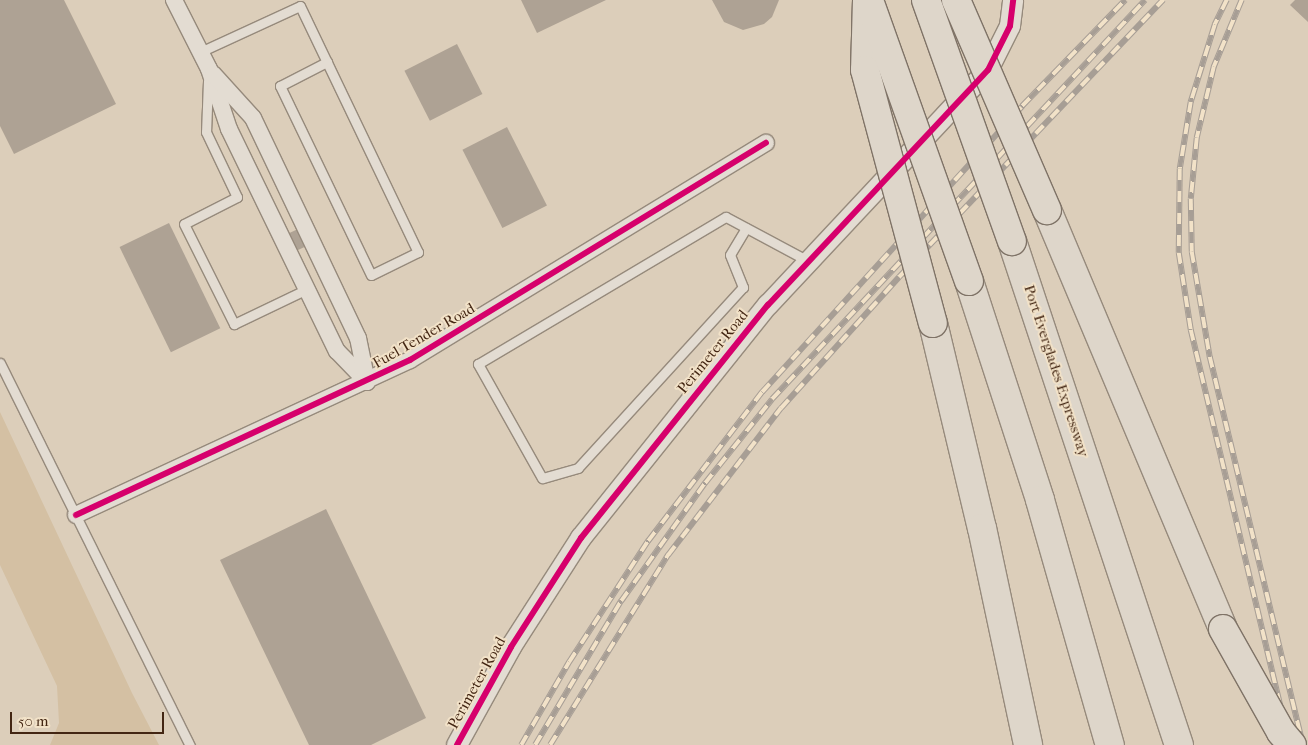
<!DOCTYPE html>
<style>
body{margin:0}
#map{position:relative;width:1308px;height:745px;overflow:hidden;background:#dcceba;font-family:"IM FELL French Canon",serif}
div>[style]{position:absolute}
.green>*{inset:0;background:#d4c0a3}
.building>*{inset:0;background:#aea294;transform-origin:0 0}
.roads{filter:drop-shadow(1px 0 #968a7c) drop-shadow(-1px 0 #968a7c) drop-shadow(0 1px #968a7c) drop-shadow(0 -1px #968a7c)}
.service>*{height:9px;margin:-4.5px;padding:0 4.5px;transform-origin:4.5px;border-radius:4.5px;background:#e3dcd2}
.minor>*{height:16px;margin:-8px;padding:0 8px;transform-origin:8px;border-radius:8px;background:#e3dcd2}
.tertiary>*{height:20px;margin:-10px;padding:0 10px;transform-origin:10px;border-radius:10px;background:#e3dcd2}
.motorway>*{height:28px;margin:-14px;padding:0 14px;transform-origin:14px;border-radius:14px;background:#ded6ca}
.rail>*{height:5.5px;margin-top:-2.75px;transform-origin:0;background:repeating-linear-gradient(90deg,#f2e2c8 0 11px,#a79e95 0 22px);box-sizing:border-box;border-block:1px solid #a79e95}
.bridges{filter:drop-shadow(1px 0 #7f7367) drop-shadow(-1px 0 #7f7367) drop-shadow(0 1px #7f7367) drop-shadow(0 -1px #7f7367)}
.motorway-bridge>*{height:28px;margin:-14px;padding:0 14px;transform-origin:14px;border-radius:14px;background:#ded6ca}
.cycleway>*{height:6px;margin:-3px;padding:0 3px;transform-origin:3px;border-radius:3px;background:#d6006c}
span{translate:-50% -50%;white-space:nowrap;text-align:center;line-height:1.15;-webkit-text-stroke:4px #f2e2c8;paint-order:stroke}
.street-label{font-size:15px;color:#432613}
.scale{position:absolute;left:10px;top:712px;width:154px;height:22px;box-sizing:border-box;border:2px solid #432613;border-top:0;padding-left:6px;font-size:15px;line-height:18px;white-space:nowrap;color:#432613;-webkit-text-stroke:4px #f2e2c8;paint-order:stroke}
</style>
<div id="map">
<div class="green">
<div style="clip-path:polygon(0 412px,132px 693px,159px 745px,50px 745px,59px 723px,57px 686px,0 565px)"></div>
</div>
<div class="building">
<div style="clip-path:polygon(0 0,64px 0,116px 104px,14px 154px,0 126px)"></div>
<div style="clip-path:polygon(521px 0,606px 0,537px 33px)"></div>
<div style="clip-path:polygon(712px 0,779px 0,772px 17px,764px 24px,743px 30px,724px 22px)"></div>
<div style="clip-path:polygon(1295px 0,1308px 0,1308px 22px,1290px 5px)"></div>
<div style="left:457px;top:44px;width:56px;height:59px;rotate:63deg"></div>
<div style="left:507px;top:127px;width:88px;height:50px;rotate:63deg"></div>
<div style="left:169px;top:223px;width:117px;height:55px;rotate:64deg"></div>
<div style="left:298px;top:229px;width:19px;height:10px;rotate:65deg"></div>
<div style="clip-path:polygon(326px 509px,426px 718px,371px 745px,309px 745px,220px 560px)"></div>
</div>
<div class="roads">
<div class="service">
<div style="left:200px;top:52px;width:110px;rotate:-24.7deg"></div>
<div style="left:300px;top:6px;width:273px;rotate:64.4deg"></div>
<div style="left:418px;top:252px;width:52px;rotate:153.9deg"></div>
<div style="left:371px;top:275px;width:210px;rotate:-115.7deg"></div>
<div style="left:280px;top:86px;width:53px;rotate:-27.1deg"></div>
<div style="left:208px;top:81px;width:51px;rotate:92.2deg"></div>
<div style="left:206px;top:132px;width:72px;rotate:64.5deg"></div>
<div style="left:237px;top:197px;width:59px;rotate:153deg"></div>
<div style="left:184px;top:224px;width:112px;rotate:63.4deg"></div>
<div style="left:234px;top:324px;width:81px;rotate:-25.6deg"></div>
<div style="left:746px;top:228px;width:31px;rotate:121deg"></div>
<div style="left:730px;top:255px;width:35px;rotate:68deg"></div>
<div style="left:743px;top:287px;width:245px;rotate:132.4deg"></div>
<div style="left:578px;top:468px;width:37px;rotate:164deg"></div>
<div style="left:542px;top:478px;width:131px;rotate:-119.3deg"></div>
<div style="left:478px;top:364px;width:288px;rotate:-30.7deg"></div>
<div style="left:726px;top:217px;width:93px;rotate:28.2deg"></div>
<div style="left:0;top:363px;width:427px;rotate:63.6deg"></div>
</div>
<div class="minor">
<div style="left:174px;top:0;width:77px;rotate:63.1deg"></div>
<div style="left:209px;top:69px;width:63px;rotate:71.6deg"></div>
<div style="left:229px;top:129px;width:247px;rotate:64.1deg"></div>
<div style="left:337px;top:351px;width:43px;rotate:45.9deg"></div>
<div style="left:213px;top:74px;width:59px;rotate:47.7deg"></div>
<div style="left:253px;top:118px;width:244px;rotate:64.5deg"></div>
<div style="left:358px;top:338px;width:45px;rotate:78.4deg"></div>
<div style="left:76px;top:515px;width:368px;rotate:-24.9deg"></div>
<div style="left:410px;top:360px;width:417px;rotate:-31.4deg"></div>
</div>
<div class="tertiary">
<div style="left:457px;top:745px;width:112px;rotate:-61.1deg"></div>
<div style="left:511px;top:647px;width:130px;rotate:-57.3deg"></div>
<div style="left:581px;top:538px;width:299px;rotate:-51.3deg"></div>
<div style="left:768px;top:305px;width:322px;rotate:-46.9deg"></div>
<div style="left:988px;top:70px;width:49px;rotate:-63.4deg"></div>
<div style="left:1010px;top:26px;width:26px;rotate:-83deg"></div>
</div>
<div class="motorway">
<div style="left:1047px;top:210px;width:454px;rotate:67.2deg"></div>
<div style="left:1012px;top:241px;width:531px;rotate:71.67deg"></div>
<div style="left:969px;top:281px;width:230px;rotate:72deg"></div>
<div style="left:1040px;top:500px;width:255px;rotate:74.1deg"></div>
<div style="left:933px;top:323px;width:211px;rotate:76.6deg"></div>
<div style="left:982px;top:528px;width:222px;rotate:78deg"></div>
</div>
</div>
<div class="rail">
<div style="left:1227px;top:0;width:28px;rotate:116deg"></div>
<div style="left:1215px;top:25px;width:81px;rotate:107.3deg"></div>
<div style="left:1191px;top:102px;width:68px;rotate:99.3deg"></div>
<div style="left:1180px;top:169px;width:84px;rotate:90.7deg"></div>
<div style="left:1179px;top:253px;width:78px;rotate:81.1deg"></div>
<div style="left:1191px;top:330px;width:427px;rotate:76.6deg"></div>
<div style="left:1242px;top:0;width:73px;rotate:112.7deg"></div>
<div style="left:1214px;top:67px;width:73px;rotate:103.5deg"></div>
<div style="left:1197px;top:138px;width:61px;rotate:95.6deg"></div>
<div style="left:1191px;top:199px;width:53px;rotate:88.9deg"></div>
<div style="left:1192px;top:252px;width:107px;rotate:80.3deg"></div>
<div style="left:1210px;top:357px;width:399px;rotate:76.5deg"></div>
<div style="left:521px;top:745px;width:96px;rotate:-60deg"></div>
<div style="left:569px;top:662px;width:145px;rotate:-56.9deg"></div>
<div style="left:648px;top:541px;width:188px;rotate:-52.6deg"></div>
<div style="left:762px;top:392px;width:387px;rotate:-47.7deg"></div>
<div style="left:1022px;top:106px;width:148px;rotate:-45.8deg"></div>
<div style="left:535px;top:745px;width:168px;rotate:-59.2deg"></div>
<div style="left:621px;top:601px;width:145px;rotate:-54.6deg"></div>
<div style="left:705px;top:483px;width:107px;rotate:-51.4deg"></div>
<div style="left:772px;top:399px;width:546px;rotate:-46.93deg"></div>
<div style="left:550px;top:745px;width:224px;rotate:-58.2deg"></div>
<div style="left:668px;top:555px;width:185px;rotate:-52.5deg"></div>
<div style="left:781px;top:408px;width:176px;rotate:-48deg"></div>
<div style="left:899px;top:277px;width:383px;rotate:-46.4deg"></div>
</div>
<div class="bridges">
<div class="motorway-bridge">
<div style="left:867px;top:0;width:70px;rotate:91.6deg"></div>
<div style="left:865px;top:70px;width:262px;rotate:75deg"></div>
<div style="left:926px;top:0;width:256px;rotate:70.4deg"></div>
<div style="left:956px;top:0;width:229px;rotate:66.6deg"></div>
<div style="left:871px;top:6px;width:292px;rotate:70.4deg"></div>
<div style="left:1223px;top:629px;width:118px;rotate:60.6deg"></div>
<div style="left:1281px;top:732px;width:17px;rotate:50deg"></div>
</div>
</div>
<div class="cycleway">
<div style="left:76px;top:515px;width:368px;rotate:-24.9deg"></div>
<div style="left:410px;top:360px;width:417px;rotate:-31.4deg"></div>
<div style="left:457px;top:745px;width:112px;rotate:-61.1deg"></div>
<div style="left:511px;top:647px;width:130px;rotate:-57.3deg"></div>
<div style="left:581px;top:538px;width:299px;rotate:-51.3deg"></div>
<div style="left:768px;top:305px;width:322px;rotate:-46.9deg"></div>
<div style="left:988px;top:70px;width:49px;rotate:-63.4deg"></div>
<div style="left:1010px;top:26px;width:26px;rotate:-83deg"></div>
</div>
<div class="street-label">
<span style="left:424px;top:336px;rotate:-30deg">Fuel Tender Road</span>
<span style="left:713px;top:352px;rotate:-51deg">Perimeter Road</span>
<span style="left:1056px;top:371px;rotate:72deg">Port Everglades Expressway</span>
<span style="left:477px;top:683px;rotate:-61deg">Perimeter Road</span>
</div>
<div class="scale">50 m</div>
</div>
